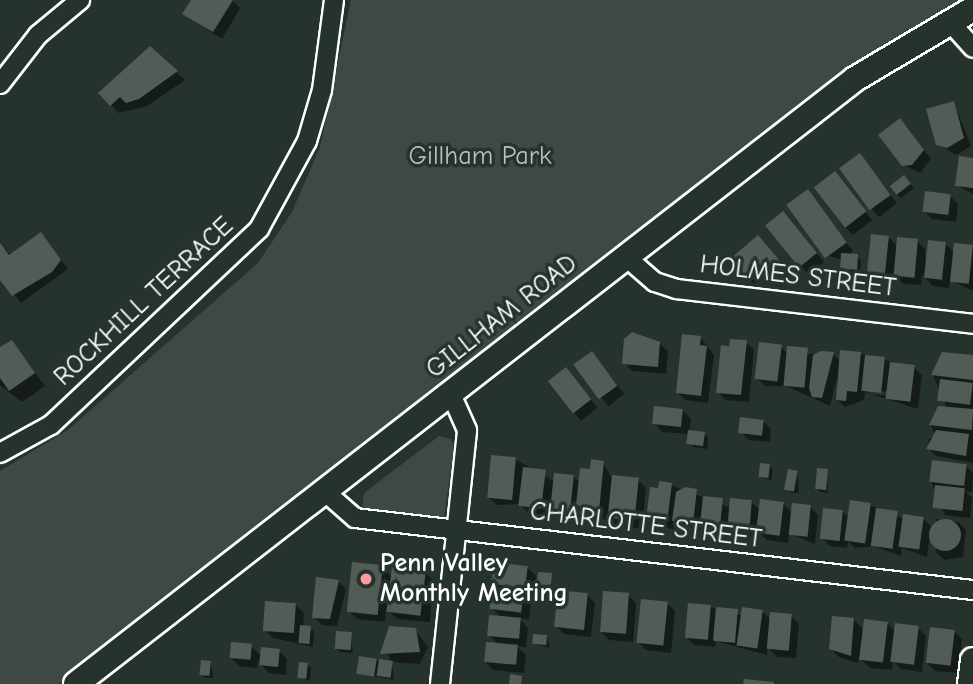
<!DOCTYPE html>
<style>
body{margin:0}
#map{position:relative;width:973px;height:684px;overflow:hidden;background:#26332d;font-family:"Comic Neue",sans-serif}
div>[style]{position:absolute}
.green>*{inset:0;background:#3e4944}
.shadow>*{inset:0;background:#0007;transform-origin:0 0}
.building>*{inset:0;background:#515c57;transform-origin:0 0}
.round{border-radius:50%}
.roads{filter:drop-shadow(2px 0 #fff) drop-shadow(-2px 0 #fff) drop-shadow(0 2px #fff) drop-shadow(0 -2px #fff)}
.street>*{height:18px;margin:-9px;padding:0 9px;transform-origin:9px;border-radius:9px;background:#26332d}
.secondary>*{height:24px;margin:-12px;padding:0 12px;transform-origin:12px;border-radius:12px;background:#26332d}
.dots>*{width:19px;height:19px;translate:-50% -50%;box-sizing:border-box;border:4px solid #26332d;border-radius:50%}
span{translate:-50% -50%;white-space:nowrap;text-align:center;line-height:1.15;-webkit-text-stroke:7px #26332d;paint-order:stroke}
.park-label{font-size:26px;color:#bbbfbe}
.street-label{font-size:26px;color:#fff}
.poi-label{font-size:26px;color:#fff;font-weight:700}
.left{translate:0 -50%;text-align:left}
</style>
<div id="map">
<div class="green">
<div style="clip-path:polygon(351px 0,970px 0,519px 325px,59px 684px,0 684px,0 471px,69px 429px,258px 263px,292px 212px,320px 147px)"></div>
<div style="clip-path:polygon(439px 436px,451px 439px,454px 448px,444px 518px,362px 508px,364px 493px)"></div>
</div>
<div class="shadow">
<div style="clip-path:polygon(193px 0,232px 0,240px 8px,222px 39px,184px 14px)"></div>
<div style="clip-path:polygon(150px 49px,185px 80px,147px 106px,119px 113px,111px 105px)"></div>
<div style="clip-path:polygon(954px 103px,971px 146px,956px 155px,938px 144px)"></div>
<div style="clip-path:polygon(907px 128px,931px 159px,920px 173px,903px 165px)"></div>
<div style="clip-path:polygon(860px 155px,897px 203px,879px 217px,871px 209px)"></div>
<div style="clip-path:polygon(973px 159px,973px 194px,957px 185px)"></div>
<div style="clip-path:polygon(835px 173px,872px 220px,853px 235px,845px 227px)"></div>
<div style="clip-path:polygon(904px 178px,914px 188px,901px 198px,898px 195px)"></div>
<div style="clip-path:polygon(808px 192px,853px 251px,848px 255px,861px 260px,860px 273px,844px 272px,842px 260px,829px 256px)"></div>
<div style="clip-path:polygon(950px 196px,958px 204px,956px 222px,932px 219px,924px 211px)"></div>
<div style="clip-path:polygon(790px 221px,824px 262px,808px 274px,800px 266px)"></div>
<div style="clip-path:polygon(41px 235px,68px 269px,21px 303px,0 277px,0 241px,11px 256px)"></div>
<div style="clip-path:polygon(888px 237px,898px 247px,917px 241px,925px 249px,926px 271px,945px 244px,955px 253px,956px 244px,973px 246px,973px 291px,950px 280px,949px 288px,933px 286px,922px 275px,921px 285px,903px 284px,893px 273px,893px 281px,877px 279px,869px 271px)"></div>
<div style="clip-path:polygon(766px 246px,792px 277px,781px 287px,767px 272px,754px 284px,746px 276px)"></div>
<div style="clip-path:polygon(700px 337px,714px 355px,708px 403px,685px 400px,677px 392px)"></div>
<div style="clip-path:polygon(746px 342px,754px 350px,749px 402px,726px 400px,718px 392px,722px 346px)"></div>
<div style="clip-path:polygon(12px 343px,45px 386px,22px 402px,0 385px,0 349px)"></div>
<div style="clip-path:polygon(659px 343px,668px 351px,666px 374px,632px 371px,624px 363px)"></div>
<div style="clip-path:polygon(evenodd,781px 347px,788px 354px,833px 354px,841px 362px,860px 354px,914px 367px,922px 375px,918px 409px,865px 392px,864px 400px,845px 407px,837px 400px,837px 377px,830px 406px,786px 386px,765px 386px,757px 378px,781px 347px,869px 390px,890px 392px,890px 396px,869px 394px,869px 390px)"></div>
<div style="left:592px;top:354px;width:51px;height:20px;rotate:51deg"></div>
<div style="clip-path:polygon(973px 357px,973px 463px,936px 456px,928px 448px,929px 438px,936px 438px,931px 425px,947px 408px,933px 375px)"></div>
<div style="left:566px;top:369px;width:50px;height:21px;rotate:51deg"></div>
<div style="clip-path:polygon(683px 411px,691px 419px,689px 432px,708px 437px,707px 449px,693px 447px,690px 434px,662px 432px,654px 423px)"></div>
<div style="clip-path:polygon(763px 421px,771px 429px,770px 442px,749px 440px,741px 432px)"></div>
<div style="clip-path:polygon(515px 459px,555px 482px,573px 476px,580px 483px,603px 462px,611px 477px,638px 480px,646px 488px,642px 529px,616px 526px,579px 506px,577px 518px,560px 516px,550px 506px,549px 516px,529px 513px,519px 504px,497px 505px,488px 497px)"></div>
<div style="clip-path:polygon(769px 466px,773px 469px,771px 481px,760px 476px)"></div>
<div style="clip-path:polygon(966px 466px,973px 473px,972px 492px,966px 492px,972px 498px,970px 518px,945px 515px,931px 481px)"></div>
<div style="clip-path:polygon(827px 471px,828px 493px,820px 492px,817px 489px)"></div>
<div style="clip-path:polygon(798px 472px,799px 493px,792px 493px,788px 489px)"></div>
<div style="clip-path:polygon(671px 485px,731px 508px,751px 502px,761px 511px,783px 503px,792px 513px,810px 507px,818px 515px,815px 544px,789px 533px,788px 543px,767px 540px,757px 531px,757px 537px,737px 535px,729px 526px,728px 534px,701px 523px,701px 531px,675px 522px,674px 529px,656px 527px,648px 519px,652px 489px)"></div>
<div style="clip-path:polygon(870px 505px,904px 519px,923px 518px,931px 526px,927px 557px,902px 548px,901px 556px,874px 546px,855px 548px,848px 541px,847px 548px,830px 546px,822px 538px,843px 512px,850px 519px)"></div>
<div style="clip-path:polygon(936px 519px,958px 522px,966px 530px,963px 557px,944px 560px,936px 552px)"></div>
<div style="clip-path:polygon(382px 567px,392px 577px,425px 572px,433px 580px,430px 622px,397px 619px,386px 608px,385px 622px,357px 619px,349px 611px)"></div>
<div style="clip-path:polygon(528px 568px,536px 576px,534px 595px,523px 593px,531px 602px,529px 620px,519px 618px,528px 628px,526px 647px,516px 646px,526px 655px,524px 673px,493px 670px,485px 662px,499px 645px,489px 635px,502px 618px,492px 608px,502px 591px,494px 583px)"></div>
<div style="clip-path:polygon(551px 575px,553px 594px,542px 593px,538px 589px)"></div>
<div style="clip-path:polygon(338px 581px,346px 589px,337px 626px,322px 625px,314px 617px)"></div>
<div style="clip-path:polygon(587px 595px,595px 603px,591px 637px,564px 634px,556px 626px)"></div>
<div style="clip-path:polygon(628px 595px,636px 603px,633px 642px,609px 640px,601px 632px)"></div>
<div style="clip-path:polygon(667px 603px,675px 611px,671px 653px,646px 650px,638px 642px)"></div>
<div style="clip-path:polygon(296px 605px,304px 613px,303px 627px,314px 631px,313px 647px,273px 638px,265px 630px)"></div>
<div style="clip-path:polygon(710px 607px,743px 616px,762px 611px,771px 620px,791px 616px,799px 624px,796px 658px,777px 657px,768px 647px,767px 655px,716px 641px,715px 647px,694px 645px,686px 637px)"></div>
<div style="clip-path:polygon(853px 619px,865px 631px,887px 623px,896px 632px,918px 628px,926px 636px,922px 672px,901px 669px,893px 661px,892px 670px,870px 668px,859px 657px,858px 663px,839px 657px,831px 649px)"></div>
<div style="clip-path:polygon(415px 630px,428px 647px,420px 664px,392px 662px,394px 680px,359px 673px,376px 660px,391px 662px,383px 643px)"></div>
<div style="clip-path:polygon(954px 631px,962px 639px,958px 673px,935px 671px,927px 663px)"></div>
<div style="clip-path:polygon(351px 634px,353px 653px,340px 652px,336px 649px)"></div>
<div style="clip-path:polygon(547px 637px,550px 648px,534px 644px)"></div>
<div style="clip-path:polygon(251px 646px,262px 657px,279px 651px,287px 659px,286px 675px,269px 673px,258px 662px,257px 668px,239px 666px,231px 658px)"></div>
<div style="clip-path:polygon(211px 663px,213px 678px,205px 678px,202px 674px)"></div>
<div style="clip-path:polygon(308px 665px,311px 668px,310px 681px,300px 677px)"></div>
</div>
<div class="building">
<div style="clip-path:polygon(191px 0,233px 0,213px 32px,182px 14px)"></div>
<div style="clip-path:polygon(150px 46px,178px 71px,139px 99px,126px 103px,120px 97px,110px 106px,98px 93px)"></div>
<div style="clip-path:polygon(954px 101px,964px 138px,947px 148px,936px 145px,926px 109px)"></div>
<div style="clip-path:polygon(900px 118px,924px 150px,912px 165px,902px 166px,878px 135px)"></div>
<div style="left:860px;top:153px;width:52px;height:26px;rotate:54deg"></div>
<div style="clip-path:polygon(959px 156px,973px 158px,973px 188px,955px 186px)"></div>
<div style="left:835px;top:171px;width:51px;height:27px;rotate:52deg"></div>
<div style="left:904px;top:175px;width:11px;height:18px;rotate:52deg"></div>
<div style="left:808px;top:189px;width:66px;height:27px;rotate:54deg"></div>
<div style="left:925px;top:191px;width:26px;height:21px;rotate:7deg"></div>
<div style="left:783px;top:211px;width:54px;height:23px;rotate:51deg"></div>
<div style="clip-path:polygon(41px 232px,61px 260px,52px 272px,12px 296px,0 280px,0 242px,9px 255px)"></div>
<div style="left:871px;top:234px;width:18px;height:38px;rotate:6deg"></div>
<div style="clip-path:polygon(758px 235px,786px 268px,772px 280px,759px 265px,745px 277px,730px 259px)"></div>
<div style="left:897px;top:237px;width:21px;height:39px;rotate:5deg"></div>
<div style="left:928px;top:240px;width:18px;height:38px;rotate:6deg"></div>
<div style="left:954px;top:243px;width:19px;height:39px;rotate:6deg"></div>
<div style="left:841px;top:253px;width:17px;height:16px;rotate:3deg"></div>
<div style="clip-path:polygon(632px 332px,660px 342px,658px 367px,622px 364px,624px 339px)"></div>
<div style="clip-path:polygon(682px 334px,701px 336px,700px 345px,707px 346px,701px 396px,676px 393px)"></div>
<div style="clip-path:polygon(730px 339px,747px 340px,741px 395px,716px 393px,721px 345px,729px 346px)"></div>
<div style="clip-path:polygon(12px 340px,35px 373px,9px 391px,0 378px,0 347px)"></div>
<div style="left:759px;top:342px;width:23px;height:37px;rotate:7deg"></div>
<div style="left:787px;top:346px;width:21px;height:40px;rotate:5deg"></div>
<div style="clip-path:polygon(840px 350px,861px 352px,857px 392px,847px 391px,846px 401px,836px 400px)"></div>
<div style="left:592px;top:351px;width:43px;height:23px;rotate:54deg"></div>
<div style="clip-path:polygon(821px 351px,834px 352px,822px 398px,812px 397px,809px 388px,813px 355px)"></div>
<div style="clip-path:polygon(942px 352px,973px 355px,973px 380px,931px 375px)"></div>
<div style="left:865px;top:355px;width:20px;height:36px;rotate:6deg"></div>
<div style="left:890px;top:362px;width:25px;height:37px;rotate:7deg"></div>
<div style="left:566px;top:367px;width:41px;height:23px;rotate:52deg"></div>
<div style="left:940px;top:379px;width:33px;height:22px;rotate:7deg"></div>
<div style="left:654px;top:406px;width:29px;height:18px;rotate:6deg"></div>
<div style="clip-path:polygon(938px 406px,973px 409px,972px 430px,929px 425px)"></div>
<div style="left:740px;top:417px;width:24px;height:16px;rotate:7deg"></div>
<div style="left:688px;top:430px;width:17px;height:14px;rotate:7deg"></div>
<div style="clip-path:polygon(936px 430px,969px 434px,966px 456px,926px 449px)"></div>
<div style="left:491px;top:455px;width:25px;height:43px;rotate:5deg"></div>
<div style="clip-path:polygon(591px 459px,604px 461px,599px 511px,576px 505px,580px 468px,590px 469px)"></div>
<div style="left:932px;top:460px;width:35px;height:22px;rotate:7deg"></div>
<div style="left:760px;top:463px;width:10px;height:14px;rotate:6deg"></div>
<div style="left:523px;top:467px;width:23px;height:39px;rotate:7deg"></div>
<div style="left:817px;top:468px;width:11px;height:21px;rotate:5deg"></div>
<div style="left:788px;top:469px;width:10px;height:21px;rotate:11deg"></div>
<div style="left:554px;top:473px;width:20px;height:36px;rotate:6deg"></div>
<div style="left:612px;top:475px;width:27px;height:43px;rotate:6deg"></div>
<div style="clip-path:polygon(659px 481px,672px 483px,667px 522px,646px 520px,650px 487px,658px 488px)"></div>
<div style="left:935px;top:485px;width:30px;height:23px;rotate:6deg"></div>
<div style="clip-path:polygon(685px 487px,697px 489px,693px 523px,672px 521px,676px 492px)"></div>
<div style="left:703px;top:496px;width:20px;height:29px;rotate:6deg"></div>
<div style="left:730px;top:498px;width:22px;height:29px;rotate:5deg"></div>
<div style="left:760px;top:499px;width:24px;height:34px;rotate:7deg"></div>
<div style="left:850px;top:500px;width:21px;height:41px;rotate:8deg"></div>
<div style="left:792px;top:503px;width:19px;height:32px;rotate:6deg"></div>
<div style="left:823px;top:508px;width:20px;height:31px;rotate:6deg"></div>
<div style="left:876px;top:508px;width:22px;height:38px;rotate:8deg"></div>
<div style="left:903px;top:514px;width:21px;height:33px;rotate:8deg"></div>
<div class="round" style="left:929px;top:519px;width:32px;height:32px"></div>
<div style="left:352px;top:562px;width:31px;height:50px;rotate:6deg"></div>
<div style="left:494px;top:562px;width:34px;height:22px;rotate:7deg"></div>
<div style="left:392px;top:567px;width:34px;height:45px;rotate:7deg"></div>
<div style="left:538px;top:572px;width:14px;height:18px;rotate:4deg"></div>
<div style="clip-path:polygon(316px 577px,339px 580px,330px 619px,312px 618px)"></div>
<div style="left:492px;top:588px;width:32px;height:21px;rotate:7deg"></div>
<div style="left:558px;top:590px;width:30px;height:37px;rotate:6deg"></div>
<div style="left:603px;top:591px;width:26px;height:41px;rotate:4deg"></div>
<div style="left:641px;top:599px;width:27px;height:44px;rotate:6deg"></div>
<div style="left:265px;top:601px;width:31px;height:30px;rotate:4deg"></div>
<div style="left:688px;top:603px;width:23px;height:35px;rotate:5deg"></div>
<div style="left:716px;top:607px;width:22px;height:34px;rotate:5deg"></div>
<div style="left:742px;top:607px;width:21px;height:39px;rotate:8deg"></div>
<div style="left:770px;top:612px;width:22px;height:37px;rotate:5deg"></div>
<div style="left:489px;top:615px;width:32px;height:21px;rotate:5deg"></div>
<div style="clip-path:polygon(832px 616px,854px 618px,851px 656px,829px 649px)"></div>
<div style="left:864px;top:619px;width:24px;height:41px;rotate:7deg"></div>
<div style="left:895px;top:623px;width:24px;height:39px;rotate:7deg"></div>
<div style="left:300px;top:625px;width:11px;height:18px;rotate:5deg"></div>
<div style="clip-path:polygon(389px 626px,416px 628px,420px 652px,380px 654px)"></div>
<div style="left:930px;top:627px;width:25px;height:36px;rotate:7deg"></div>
<div style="left:336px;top:631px;width:16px;height:18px;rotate:4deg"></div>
<div style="left:533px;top:634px;width:14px;height:10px;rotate:4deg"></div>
<div style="left:231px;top:642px;width:21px;height:16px;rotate:5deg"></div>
<div style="left:486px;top:642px;width:32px;height:20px;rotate:5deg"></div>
<div style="left:261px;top:647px;width:19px;height:18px;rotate:6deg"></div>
<div style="left:359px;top:656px;width:18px;height:18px;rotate:9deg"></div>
<div style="left:379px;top:659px;width:14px;height:17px;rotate:8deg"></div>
<div style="left:201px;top:660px;width:10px;height:15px;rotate:6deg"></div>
<div style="left:299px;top:662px;width:9px;height:16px;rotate:6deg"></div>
<div style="clip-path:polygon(510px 674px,522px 676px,521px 684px,509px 684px)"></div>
<div style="clip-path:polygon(744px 679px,774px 682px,774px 684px,743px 684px)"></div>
</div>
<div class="roads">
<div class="street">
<div style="left:949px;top:21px;width:36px;rotate:48deg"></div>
<div style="left:0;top:84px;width:62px;rotate:-52.2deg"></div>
<div style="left:38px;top:35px;width:55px;rotate:-39.8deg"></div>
<div style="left:626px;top:257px;width:38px;rotate:41deg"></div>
<div style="left:655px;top:282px;width:23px;rotate:18deg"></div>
<div style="left:677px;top:289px;width:298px;rotate:6.7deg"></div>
<div style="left:0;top:453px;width:58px;rotate:-28.8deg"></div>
<div style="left:51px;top:425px;width:286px;rotate:-43.3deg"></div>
<div style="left:259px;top:229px;width:100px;rotate:-61.4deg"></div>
<div style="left:307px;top:141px;width:53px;rotate:-73.6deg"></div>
<div style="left:322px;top:90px;width:91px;rotate:-82.4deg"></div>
<div style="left:324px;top:491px;width:41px;rotate:41.1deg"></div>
<div style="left:355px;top:518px;width:622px;rotate:6.65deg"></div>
<div style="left:440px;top:684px;width:255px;rotate:-83.9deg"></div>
<div style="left:467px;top:430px;width:39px;rotate:-114deg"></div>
</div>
<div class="secondary">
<div style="left:76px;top:684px;width:986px;rotate:-37.83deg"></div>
<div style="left:855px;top:79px;width:137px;rotate:-30.7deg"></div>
<div style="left:970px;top:684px;width:24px;rotate:-83deg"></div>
</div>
</div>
<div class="dots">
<div style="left:366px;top:579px;background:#ff9aa2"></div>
</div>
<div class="park-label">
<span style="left:480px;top:157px">Gillham Park</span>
</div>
<div class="street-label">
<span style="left:798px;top:277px;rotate:7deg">HOLMES STREET</span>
<span style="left:144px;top:302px;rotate:-43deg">ROCKHILL TERRACE</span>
<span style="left:502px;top:317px;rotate:-38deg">GILLHAM ROAD</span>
<span style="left:646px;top:526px;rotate:7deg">CHARLOTTE STREET</span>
</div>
<div class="poi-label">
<span class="left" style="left:380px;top:579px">Penn Valley<br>Monthly Meeting</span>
</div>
</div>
